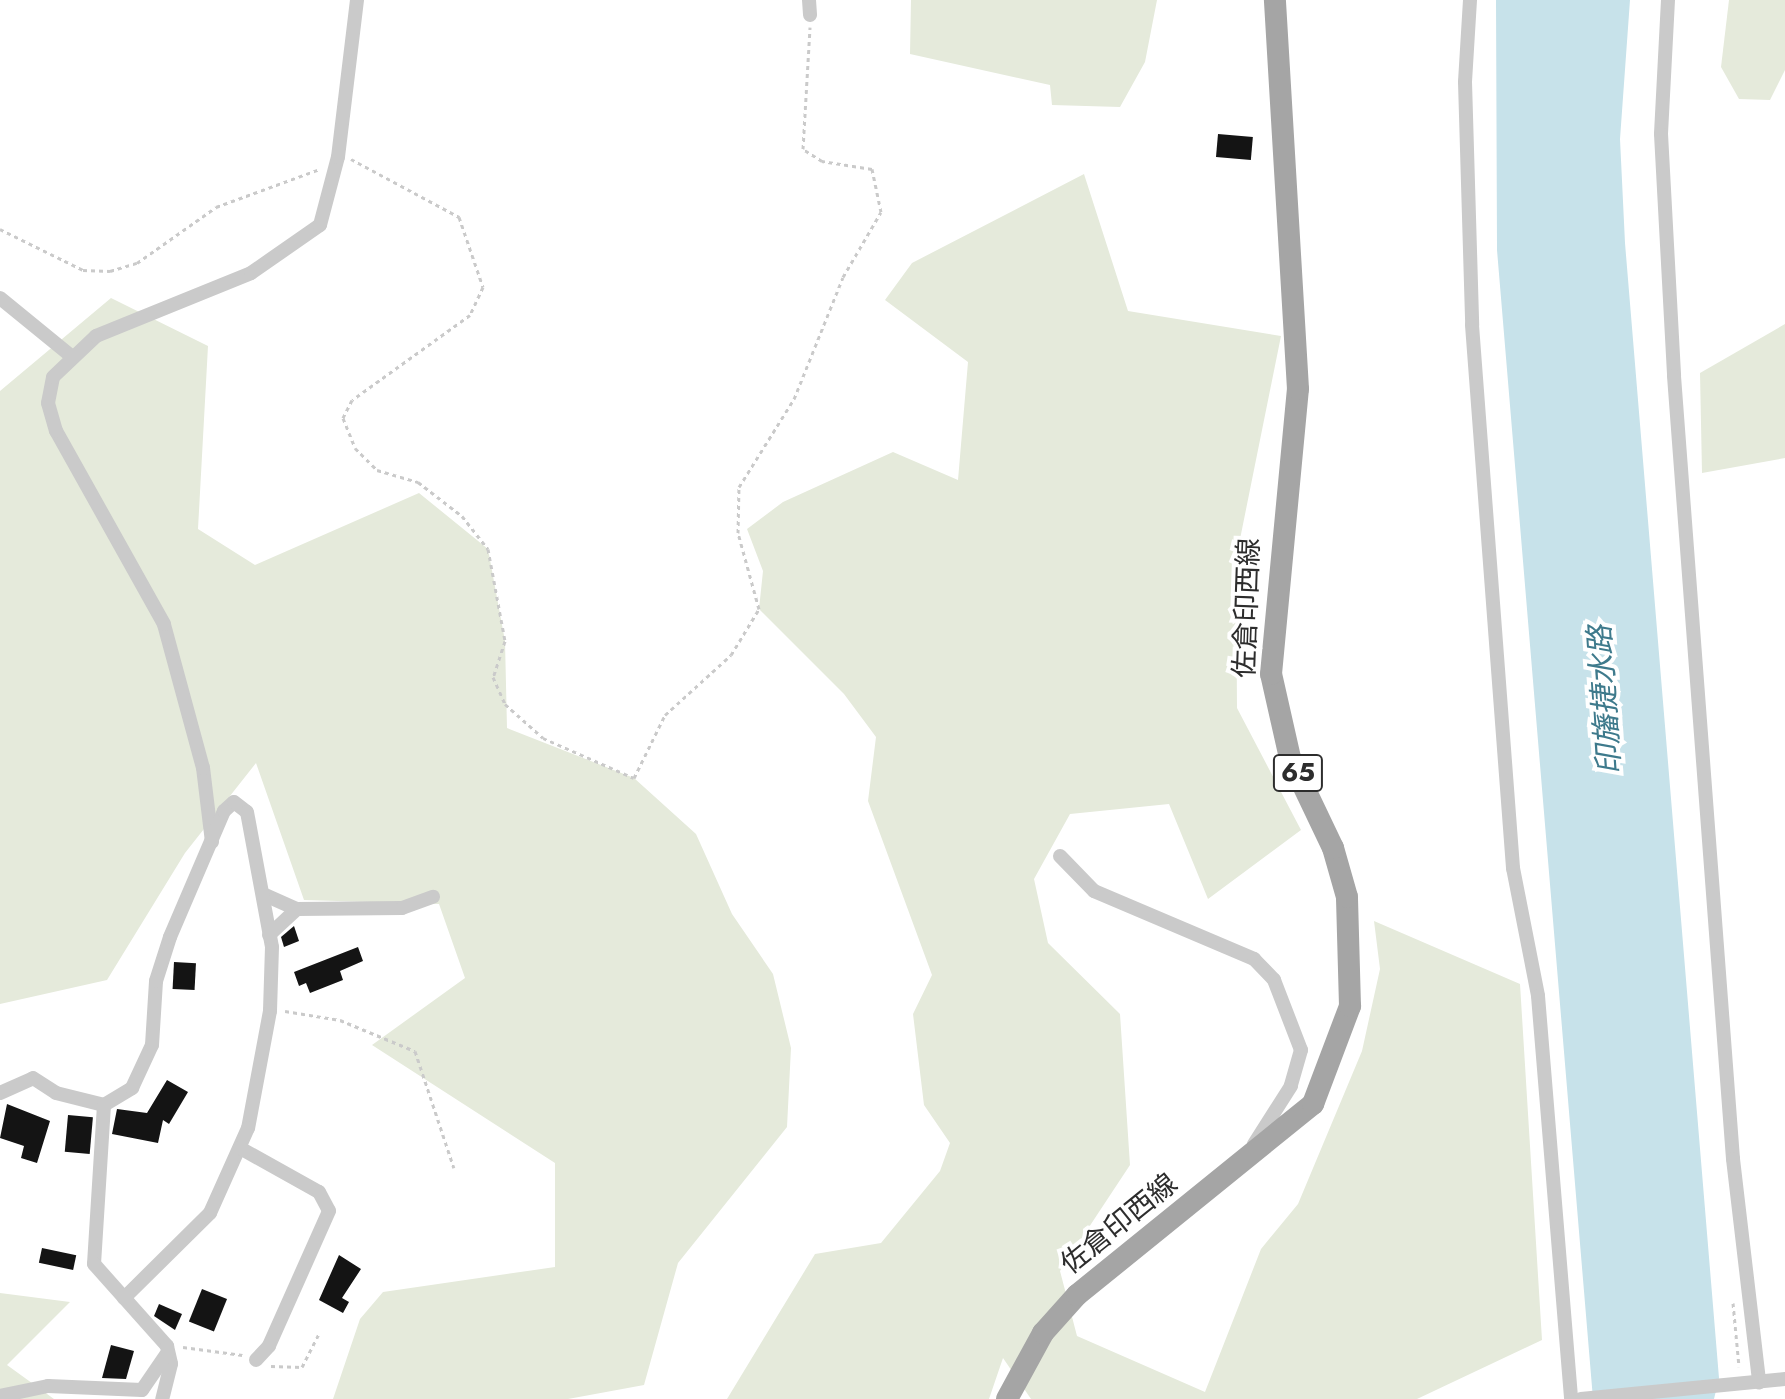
<!DOCTYPE html>
<meta charset="utf-8">
<style>
body{margin:0}
#map{position:relative;width:1785px;height:1399px;overflow:hidden;background:#fff;font-family:Jost,"Noto Sans JP",sans-serif}
div>[style]{position:absolute}
.green>*{inset:0;background:#e5eadb}
.water>*{inset:0;background:#c7e2ea}
.building>*{inset:0;background:#141414;transform-origin:0 0}
.path>*{height:3px;margin-top:-1.5px;transform-origin:0;background:repeating-linear-gradient(90deg,#cacaca 0 4px,transparent 0 8px)}
.minor>*{height:14px;margin:-7px;padding:0 7px;transform-origin:7px;border-radius:7px;background:#cacaca}
.primary>*{height:22px;margin:-11px;padding:0 11px;transform-origin:11px;border-radius:11px;background:#a5a5a5}
span{translate:-50% -50%;white-space:nowrap;text-align:center;line-height:1.15;-webkit-text-stroke:8px #fff;paint-order:stroke}
.shield-label span{padding:2px 6px;background:#fff;border:2px solid;border-radius:6px;-webkit-text-stroke-width:0}
.shield-label{font-size:26px;color:#2d2d2d;font-weight:700}
.street-label{font-size:28px;color:#2d2d2d}
.water-label{font-size:30px;color:#3e7a8c;font-style:italic}
</style>
<div id="map">
<div class="green">
<div style="clip-path:polygon(911px 0,1157px 0,1145px 62px,1120px 107px,1052px 105px,1050px 85px,910px 54px)"></div>
<div style="clip-path:polygon(1729px 0,1785px 0,1785px 70px,1770px 100px,1739px 99px,1721px 67px)"></div>
<div style="clip-path:polygon(1084px 174px,1128px 311px,1281px 336px,1236px 559px,1237px 708px,1301px 830px,1208px 899px,1169px 804px,1070px 814px,1034px 879px,1048px 943px,1120px 1014px,1130px 1165px,1060px 1271px,1077px 1336px,1205px 1392px,1261px 1249px,1298px 1204px,1362px 1051px,1380px 969px,1374px 921px,1520px 984px,1542px 1340px,1417px 1399px,1031px 1399px,1003px 1358px,989px 1399px,727px 1399px,815px 1254px,881px 1243px,940px 1171px,950px 1143px,924px 1105px,913px 1014px,932px 975px,868px 801px,876px 737px,844px 694px,759px 609px,763px 571px,747px 529px,783px 502px,893px 452px,958px 480px,968px 362px,885px 300px,912px 263px)"></div>
<div style="clip-path:polygon(111px 298px,208px 346px,198px 529px,255px 565px,419px 493px,488px 549px,505px 641px,507px 728px,634px 778px,696px 834px,732px 914px,773px 974px,791px 1048px,787px 1127px,678px 1263px,644px 1385px,568px 1399px,333px 1399px,360px 1319px,383px 1292px,555px 1267px,555px 1163px,372px 1045px,465px 978px,439px 904px,304px 900px,256px 763px,185px 853px,107px 980px,0 1004px,0 391px)"></div>
<div style="clip-path:polygon(1785px 324px,1785px 458px,1702px 473px,1700px 373px)"></div>
<div style="clip-path:polygon(0 1293px,70px 1302px,7px 1365px,54px 1399px,0 1399px)"></div>
</div>
<div class="water">
<div style="clip-path:polygon(1496px 0,1630px 0,1620px 139px,1625px 243px,1719px 1378px,1714px 1399px,1593px 1399px,1497px 250px)"></div>
</div>
<div class="building">
<div style="left:1218px;top:134px;width:35px;height:23px;rotate:5deg"></div>
<div style="clip-path:polygon(294px 926px,299px 941px,284px 947px,281px 937px)"></div>
<div style="clip-path:polygon(358px 947px,363px 961px,340px 971px,343px 980px,310px 993px,306px 983px,299px 986px,294px 972px)"></div>
<div style="left:174px;top:962px;width:22px;height:27px;rotate:3deg"></div>
<div style="clip-path:polygon(167px 1080px,188px 1092px,169px 1124px,163px 1120px,158px 1143px,112px 1134px,117px 1109px,147px 1113px)"></div>
<div style="clip-path:polygon(7px 1104px,50px 1121px,37px 1163px,21px 1158px,24px 1146px,0 1138px)"></div>
<div style="left:68px;top:1115px;width:25px;height:37px;rotate:5deg"></div>
<div style="left:42px;top:1248px;width:35px;height:15px;rotate:12deg"></div>
<div style="clip-path:polygon(339px 1255px,361px 1269px,342px 1298px,349px 1302px,343px 1313px,319px 1300px)"></div>
<div style="left:202px;top:1289px;width:27px;height:35px;rotate:22deg"></div>
<div style="clip-path:polygon(159px 1304px,182px 1314px,175px 1330px,154px 1316px)"></div>
<div style="clip-path:polygon(111px 1345px,134px 1351px,126px 1379px,102px 1378px)"></div>
</div>
<div class="path">
<div style="left:351px;top:159px;width:123px;rotate:28.2deg"></div>
<div style="left:459px;top:217px;width:74px;rotate:71.1deg"></div>
<div style="left:483px;top:287px;width:31px;rotate:115deg"></div>
<div style="left:470px;top:315px;width:145px;rotate:144.2deg"></div>
<div style="left:352px;top:400px;width:20px;rotate:117deg"></div>
<div style="left:343px;top:418px;width:32px;rotate:68deg"></div>
<div style="left:355px;top:448px;width:31px;rotate:45deg"></div>
<div style="left:377px;top:470px;width:43px;rotate:16.3deg"></div>
<div style="left:418px;top:482px;width:56px;rotate:37.7deg"></div>
<div style="left:462px;top:516px;width:42px;rotate:51.8deg"></div>
<div style="left:488px;top:549px;width:94px;rotate:79.5deg"></div>
<div style="left:505px;top:641px;width:38px;rotate:108deg"></div>
<div style="left:493px;top:677px;width:30px;rotate:66deg"></div>
<div style="left:505px;top:704px;width:51px;rotate:41.8deg"></div>
<div style="left:543px;top:738px;width:99px;rotate:23.7deg"></div>
<div style="left:634px;top:778px;width:70px;rotate:-63.8deg"></div>
<div style="left:665px;top:715px;width:89px;rotate:-42.3deg"></div>
<div style="left:731px;top:655px;width:54px;rotate:-58.7deg"></div>
<div style="left:759px;top:609px;width:79px;rotate:-105.4deg"></div>
<div style="left:738px;top:533px;width:46px;rotate:-88.8deg"></div>
<div style="left:739px;top:487px;width:104px;rotate:-58deg"></div>
<div style="left:794px;top:399px;width:131px;rotate:-68.1deg"></div>
<div style="left:843px;top:277px;width:75px;rotate:-59.7deg"></div>
<div style="left:881px;top:212px;width:44px;rotate:-101.8deg"></div>
<div style="left:872px;top:169px;width:51px;rotate:-170.9deg"></div>
<div style="left:822px;top:161px;width:22px;rotate:-148deg"></div>
<div style="left:803px;top:149px;width:122px;rotate:-86.7deg"></div>
<div style="left:0;top:229px;width:93px;rotate:26.3deg"></div>
<div style="left:83px;top:270px;width:27px;rotate:2deg"></div>
<div style="left:110px;top:271px;width:28px;rotate:-17deg"></div>
<div style="left:137px;top:263px;width:97px;rotate:-35.3deg"></div>
<div style="left:216px;top:207px;width:111px;rotate:-20.1deg"></div>
<div style="left:285px;top:1011px;width:56px;rotate:9.3deg"></div>
<div style="left:340px;top:1020px;width:81px;rotate:22.5deg"></div>
<div style="left:415px;top:1051px;width:123px;rotate:71.6deg"></div>
<div style="left:1733px;top:1303px;width:64px;rotate:84.6deg"></div>
<div style="left:183px;top:1347px;width:60px;rotate:7.7deg"></div>
<div style="left:271px;top:1366px;width:31px;rotate:2deg"></div>
<div style="left:302px;top:1367px;width:36px;rotate:-63deg"></div>
</div>
<div class="minor">
<div style="left:809px;top:0;width:15px;rotate:86deg"></div>
<div style="left:1470px;top:0;width:82px;rotate:93.5deg"></div>
<div style="left:1465px;top:82px;width:243px;rotate:88.3deg"></div>
<div style="left:1472px;top:325px;width:545px;rotate:85.68deg"></div>
<div style="left:1513px;top:868px;width:130px;rotate:78.9deg"></div>
<div style="left:1538px;top:996px;width:404px;rotate:85.3deg"></div>
<div style="left:1668px;top:0;width:134px;rotate:93deg"></div>
<div style="left:1661px;top:134px;width:242px;rotate:86.9deg"></div>
<div style="left:1674px;top:376px;width:785px;rotate:85.69deg"></div>
<div style="left:1733px;top:1159px;width:225px;rotate:83.3deg"></div>
<div style="left:0;top:298px;width:90px;rotate:39.2deg"></div>
<div style="left:212px;top:842px;width:75px;rotate:-96.9deg"></div>
<div style="left:203px;top:768px;width:149px;rotate:-105.2deg"></div>
<div style="left:164px;top:624px;width:221px;rotate:-119.2deg"></div>
<div style="left:56px;top:431px;width:29px;rotate:-106deg"></div>
<div style="left:48px;top:403px;width:26px;rotate:-79deg"></div>
<div style="left:53px;top:377px;width:59px;rotate:-43.6deg"></div>
<div style="left:96px;top:336px;width:167px;rotate:-22.1deg"></div>
<div style="left:251px;top:273px;width:84px;rotate:-34.8deg"></div>
<div style="left:320px;top:225px;width:70px;rotate:-75.2deg"></div>
<div style="left:338px;top:157px;width:158px;rotate:-83.1deg"></div>
<div style="left:1060px;top:856px;width:49px;rotate:45.8deg"></div>
<div style="left:1094px;top:891px;width:174px;rotate:23deg"></div>
<div style="left:1254px;top:959px;width:29px;rotate:46deg"></div>
<div style="left:1274px;top:980px;width:75px;rotate:68.9deg"></div>
<div style="left:1301px;top:1050px;width:37px;rotate:106deg"></div>
<div style="left:1291px;top:1086px;width:69px;rotate:122.5deg"></div>
<div style="left:265px;top:895px;width:35px;rotate:24deg"></div>
<div style="left:297px;top:909px;width:105px;rotate:-0.5deg"></div>
<div style="left:402px;top:908px;width:33px;rotate:-20deg"></div>
<div style="left:269px;top:935px;width:38px;rotate:-43deg"></div>
<div style="left:0;top:1093px;width:36px;rotate:-24deg"></div>
<div style="left:33px;top:1078px;width:27px;rotate:33deg"></div>
<div style="left:56px;top:1093px;width:49px;rotate:14deg"></div>
<div style="left:104px;top:1105px;width:33px;rotate:-31deg"></div>
<div style="left:132px;top:1088px;width:47px;rotate:-65.1deg"></div>
<div style="left:152px;top:1045px;width:64px;rotate:-86.4deg"></div>
<div style="left:156px;top:981px;width:46px;rotate:-72.3deg"></div>
<div style="left:170px;top:937px;width:137px;rotate:-66.8deg"></div>
<div style="left:224px;top:811px;width:13px;rotate:-42deg"></div>
<div style="left:234px;top:802px;width:16px;rotate:38deg"></div>
<div style="left:247px;top:812px;width:137px;rotate:79.5deg"></div>
<div style="left:272px;top:947px;width:64px;rotate:91.8deg"></div>
<div style="left:270px;top:1011px;width:119px;rotate:100.6deg"></div>
<div style="left:248px;top:1128px;width:93px;rotate:114.1deg"></div>
<div style="left:210px;top:1213px;width:121px;rotate:135.3deg"></div>
<div style="left:104px;top:1105px;width:159px;rotate:93.6deg"></div>
<div style="left:94px;top:1264px;width:110px;rotate:48.3deg"></div>
<div style="left:167px;top:1346px;width:18px;rotate:77deg"></div>
<div style="left:171px;top:1364px;width:36px;rotate:104deg"></div>
<div style="left:240px;top:1148px;width:90px;rotate:29.1deg"></div>
<div style="left:319px;top:1192px;width:21px;rotate:62deg"></div>
<div style="left:329px;top:1211px;width:148px;rotate:114deg"></div>
<div style="left:269px;top:1346px;width:19px;rotate:133deg"></div>
<div style="left:0;top:1396px;width:49px;rotate:-11.8deg"></div>
<div style="left:48px;top:1386px;width:94px;rotate:2.4deg"></div>
<div style="left:142px;top:1390px;width:46px;rotate:-55.6deg"></div>
<div style="left:1581px;top:1399px;width:205px;rotate:-5.6deg"></div>
</div>
<div class="primary">
<div style="left:1007px;top:1399px;width:75px;rotate:-61.4deg"></div>
<div style="left:1043px;top:1333px;width:51px;rotate:-48.2deg"></div>
<div style="left:1077px;top:1295px;width:304px;rotate:-39deg"></div>
<div style="left:1313px;top:1104px;width:105px;rotate:-69.3deg"></div>
<div style="left:1350px;top:1006px;width:109px;rotate:-91.6deg"></div>
<div style="left:1347px;top:897px;width:51px;rotate:-105.9deg"></div>
<div style="left:1333px;top:848px;width:100px;rotate:-115.5deg"></div>
<div style="left:1290px;top:758px;width:86px;rotate:-102.7deg"></div>
<div style="left:1271px;top:674px;width:286px;rotate:-84.6deg"></div>
<div style="left:1298px;top:389px;width:390px;rotate:-93.4deg"></div>
</div>
<div class="shield-label">
<span style="left:1298px;top:773px">65</span>
</div>
<div class="street-label">
<span style="left:1247px;top:608px;rotate:-88deg">佐倉印西線</span>
<span style="left:1119px;top:1224px;rotate:-39deg">佐倉印西線</span>
</div>
<div class="water-label">
<span style="left:1605px;top:700px;rotate:-94deg">印旛捷水路</span>
</div>
</div>
